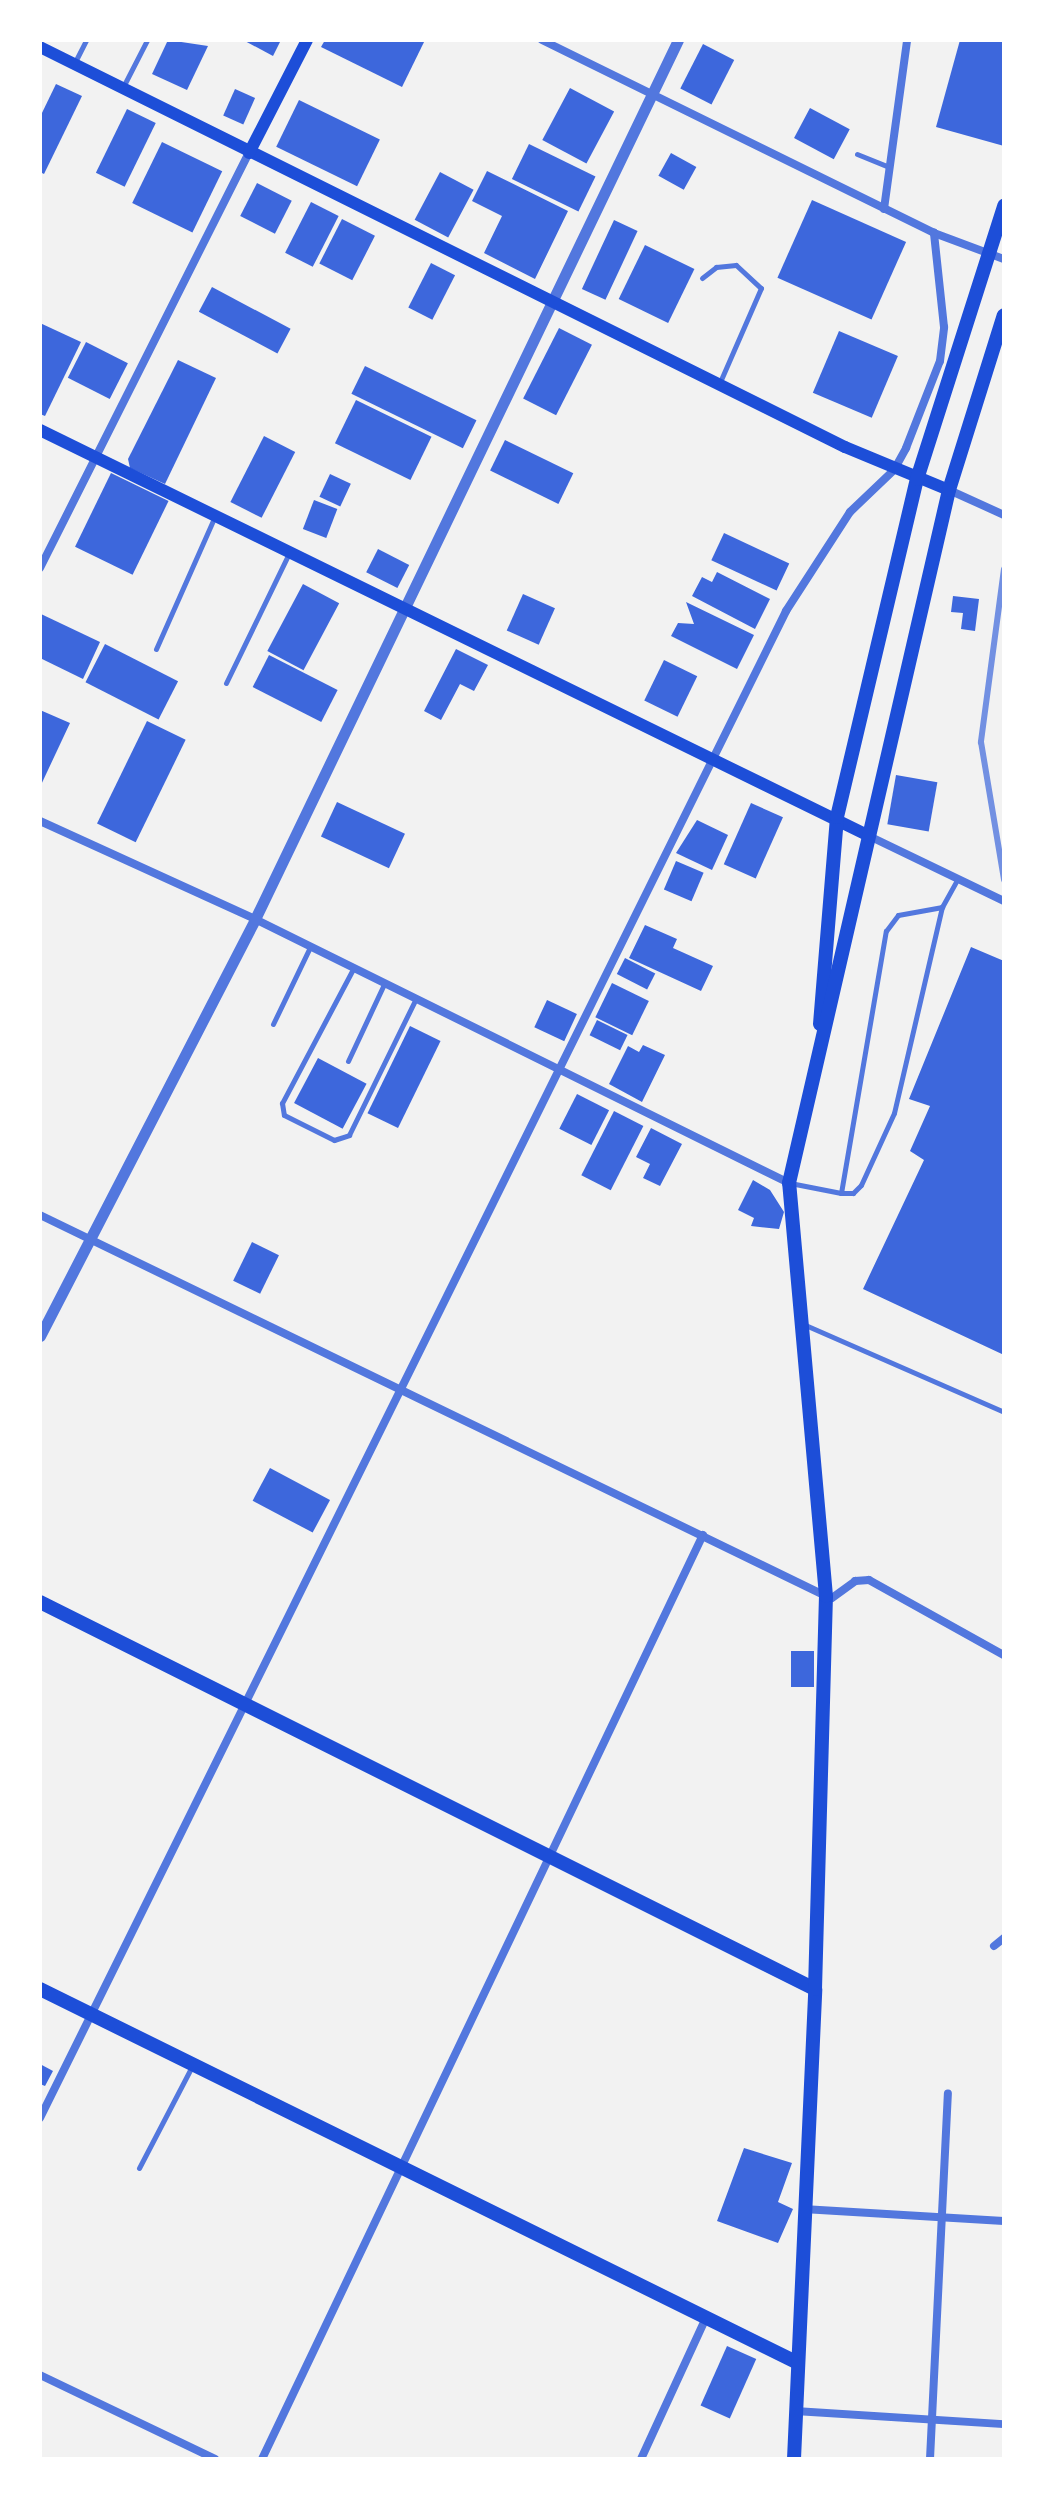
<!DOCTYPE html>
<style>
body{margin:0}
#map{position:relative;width:1044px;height:2499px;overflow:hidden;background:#f2f2f2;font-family:"Titillium Web",sans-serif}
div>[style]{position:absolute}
.building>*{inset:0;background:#3d67dc;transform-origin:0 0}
.service>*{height:5px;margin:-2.5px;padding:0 2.5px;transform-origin:2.5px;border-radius:2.5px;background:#5277de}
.minor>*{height:8px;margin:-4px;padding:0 4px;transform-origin:4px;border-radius:4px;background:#5277de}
.tertiary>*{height:11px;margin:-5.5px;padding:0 5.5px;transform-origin:5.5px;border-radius:5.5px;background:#5277de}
.secondary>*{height:12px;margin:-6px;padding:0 6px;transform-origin:6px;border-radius:6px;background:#1d4ed8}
.primary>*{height:14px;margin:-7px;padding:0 7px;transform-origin:7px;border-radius:7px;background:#1d4ed8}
.rail>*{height:6px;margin:-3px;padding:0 3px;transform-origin:3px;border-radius:3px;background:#7290e2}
span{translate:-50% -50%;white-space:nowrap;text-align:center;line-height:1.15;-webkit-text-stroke:6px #fff;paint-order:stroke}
.frame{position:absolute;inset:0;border:42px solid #fff;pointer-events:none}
</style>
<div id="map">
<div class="building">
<div style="clip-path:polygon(168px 40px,208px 46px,187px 90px,152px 74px)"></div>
<div style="clip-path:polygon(243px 40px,281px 40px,273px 56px)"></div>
<div style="clip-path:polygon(325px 40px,425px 40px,402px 87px,321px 47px)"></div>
<div style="clip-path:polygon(960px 40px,1004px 40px,1004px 146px,936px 127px)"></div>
<div style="left:703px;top:44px;width:35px;height:50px;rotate:27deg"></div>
<div style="clip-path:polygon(56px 84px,82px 96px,44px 174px,40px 172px,40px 117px)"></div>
<div style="left:570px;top:88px;width:50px;height:59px;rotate:28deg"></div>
<div style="left:235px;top:89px;width:22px;height:29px;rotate:24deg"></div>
<div style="left:299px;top:100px;width:90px;height:52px;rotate:26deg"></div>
<div style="left:810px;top:108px;width:45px;height:34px;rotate:28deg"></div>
<div style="left:127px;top:109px;width:32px;height:71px;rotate:26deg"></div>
<div style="left:162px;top:142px;width:67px;height:68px;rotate:26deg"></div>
<div style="left:529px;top:144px;width:74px;height:39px;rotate:26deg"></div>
<div style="left:671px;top:153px;width:29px;height:26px;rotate:29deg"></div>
<div style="clip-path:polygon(487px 171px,568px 211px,535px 279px,484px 253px,502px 216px,472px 201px)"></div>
<div style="left:440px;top:172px;width:38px;height:54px;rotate:28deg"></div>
<div style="left:257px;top:183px;width:39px;height:37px;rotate:27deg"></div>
<div style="left:812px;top:200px;width:103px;height:85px;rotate:24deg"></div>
<div style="left:311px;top:202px;width:31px;height:57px;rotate:27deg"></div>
<div style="left:342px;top:219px;width:37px;height:50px;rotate:27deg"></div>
<div style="left:614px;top:220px;width:26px;height:76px;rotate:25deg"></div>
<div style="left:645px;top:245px;width:55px;height:60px;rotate:26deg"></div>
<div style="left:431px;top:263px;width:27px;height:50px;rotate:27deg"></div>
<div style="left:212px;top:287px;width:89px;height:28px;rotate:28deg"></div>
<div style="clip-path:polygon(40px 323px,81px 342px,45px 416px,40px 414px)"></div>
<div style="left:559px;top:328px;width:37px;height:79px;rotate:27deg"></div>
<div style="left:839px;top:331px;width:64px;height:67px;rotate:23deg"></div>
<div style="left:86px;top:342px;width:47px;height:40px;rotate:27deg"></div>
<div style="clip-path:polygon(178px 360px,216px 378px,165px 484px,130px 468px,128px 459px)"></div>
<div style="left:365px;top:366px;width:124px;height:31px;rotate:26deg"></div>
<div style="left:356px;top:400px;width:84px;height:48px;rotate:26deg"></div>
<div style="left:264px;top:436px;width:35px;height:74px;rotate:27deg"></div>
<div style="left:505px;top:440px;width:76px;height:34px;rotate:26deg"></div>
<div style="left:111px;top:473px;width:64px;height:82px;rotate:26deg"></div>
<div style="left:330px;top:474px;width:23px;height:25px;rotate:25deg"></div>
<div style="left:314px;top:500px;width:25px;height:31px;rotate:21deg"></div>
<div style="left:724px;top:533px;width:72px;height:30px;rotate:25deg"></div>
<div style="left:378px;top:549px;width:35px;height:26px;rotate:27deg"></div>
<div style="clip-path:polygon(717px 572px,770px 599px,755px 629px,692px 596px,702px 577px,712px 582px)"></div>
<div style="left:303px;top:584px;width:41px;height:76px;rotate:28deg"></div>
<div style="left:523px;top:594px;width:35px;height:40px;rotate:24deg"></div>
<div style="clip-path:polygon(953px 596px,979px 599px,975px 631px,961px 629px,963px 613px,951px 612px)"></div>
<div style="clip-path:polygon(686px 602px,754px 635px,737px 669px,671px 636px,678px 623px,694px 624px)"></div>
<div style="clip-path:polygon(41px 614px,100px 642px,83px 679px,40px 658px)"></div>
<div style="left:105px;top:644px;width:82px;height:43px;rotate:27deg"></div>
<div style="clip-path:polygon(456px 649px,488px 665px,474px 691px,460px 684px,441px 720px,424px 711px)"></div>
<div style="left:269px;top:655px;width:77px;height:36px;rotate:27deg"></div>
<div style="left:664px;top:660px;width:37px;height:45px;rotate:26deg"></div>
<div style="clip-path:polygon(40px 710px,70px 723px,40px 787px)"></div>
<div style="left:147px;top:721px;width:43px;height:114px;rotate:26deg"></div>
<div style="left:896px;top:775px;width:42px;height:50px;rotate:10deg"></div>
<div style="left:337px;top:802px;width:75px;height:38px;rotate:25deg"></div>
<div style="left:751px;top:803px;width:35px;height:67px;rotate:24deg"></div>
<div style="clip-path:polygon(697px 820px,728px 835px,712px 870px,676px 853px)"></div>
<div style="left:676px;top:861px;width:30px;height:31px;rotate:23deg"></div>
<div style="clip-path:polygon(645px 925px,677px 939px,673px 948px,713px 966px,701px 991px,629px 958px)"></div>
<div style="clip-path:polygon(971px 947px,1004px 961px,1004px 1355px,863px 1289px,924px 1160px,910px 1151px,930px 1106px,909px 1099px)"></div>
<div style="left:625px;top:958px;width:34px;height:18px;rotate:27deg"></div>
<div style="left:612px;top:983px;width:41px;height:38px;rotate:26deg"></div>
<div style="left:547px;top:1000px;width:33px;height:30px;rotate:25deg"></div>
<div style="left:597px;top:1020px;width:34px;height:17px;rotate:26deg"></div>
<div style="left:410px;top:1026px;width:34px;height:97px;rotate:26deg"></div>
<div style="clip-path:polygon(643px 1045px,665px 1055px,642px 1102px,609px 1084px,628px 1046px,639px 1052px)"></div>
<div style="left:318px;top:1058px;width:55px;height:51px;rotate:28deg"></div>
<div style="left:577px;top:1094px;width:36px;height:39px;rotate:27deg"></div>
<div style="left:614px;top:1111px;width:33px;height:72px;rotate:27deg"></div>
<div style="clip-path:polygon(651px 1128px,682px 1144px,660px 1186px,643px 1178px,650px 1164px,636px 1157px)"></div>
<div style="clip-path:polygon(753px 1180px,770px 1190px,784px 1212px,779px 1229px,751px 1226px,754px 1218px,738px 1210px)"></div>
<div style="left:252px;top:1242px;width:30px;height:43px;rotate:26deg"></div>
<div style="left:270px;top:1468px;width:68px;height:37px;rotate:28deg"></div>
<div style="left:791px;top:1651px;width:23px;height:36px"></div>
<div style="clip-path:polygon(40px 2064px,53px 2071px,45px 2086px,40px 2084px)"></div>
<div style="clip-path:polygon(744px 2148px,792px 2163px,778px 2202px,793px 2209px,778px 2243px,717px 2221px)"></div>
<div style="left:727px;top:2346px;width:32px;height:65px;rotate:24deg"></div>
</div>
<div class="service">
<div style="left:75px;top:62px;width:25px;rotate:-63deg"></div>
<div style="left:123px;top:87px;width:53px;rotate:-62.9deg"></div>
<div style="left:857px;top:154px;width:35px;rotate:22deg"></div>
<div style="left:702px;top:278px;width:18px;rotate:-38deg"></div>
<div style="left:716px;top:267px;width:20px;rotate:-6deg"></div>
<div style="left:736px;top:265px;width:34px;rotate:43deg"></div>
<div style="left:761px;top:288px;width:103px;rotate:113.6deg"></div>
<div style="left:156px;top:649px;width:145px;rotate:-66.1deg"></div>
<div style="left:226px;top:683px;width:144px;rotate:-64.1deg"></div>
<div style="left:353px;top:969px;width:152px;rotate:117.9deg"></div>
<div style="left:282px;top:1103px;width:12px;rotate:81deg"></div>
<div style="left:284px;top:1115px;width:56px;rotate:26.6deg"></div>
<div style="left:334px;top:1140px;width:16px;rotate:-18deg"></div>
<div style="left:349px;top:1135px;width:150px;rotate:-63.9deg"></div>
<div style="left:273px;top:1024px;width:85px;rotate:-64.3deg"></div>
<div style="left:348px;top:1061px;width:85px;rotate:-64.9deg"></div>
<div style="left:790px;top:1183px;width:52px;rotate:11.1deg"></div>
<div style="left:841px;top:1193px;width:12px"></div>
<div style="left:853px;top:1193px;width:11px;rotate:-45deg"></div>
<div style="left:861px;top:1185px;width:79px;rotate:-65.4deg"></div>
<div style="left:894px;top:1113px;width:212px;rotate:-76.9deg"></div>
<div style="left:942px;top:907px;width:29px;rotate:-61deg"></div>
<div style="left:841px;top:1193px;width:266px;rotate:-80.3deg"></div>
<div style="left:886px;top:931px;width:20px;rotate:-53deg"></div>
<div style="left:898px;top:915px;width:45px;rotate:-10.3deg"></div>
<div style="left:803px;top:1324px;width:219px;rotate:23.6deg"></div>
<div style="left:139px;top:2168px;width:115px;rotate:-62.5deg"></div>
</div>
<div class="minor">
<div style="left:542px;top:40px;width:437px;rotate:26.2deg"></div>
<div style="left:934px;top:233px;width:75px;rotate:20.4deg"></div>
<div style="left:884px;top:209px;width:171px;rotate:-82.2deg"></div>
<div style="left:949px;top:490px;width:60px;rotate:24.4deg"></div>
<div style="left:40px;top:568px;width:465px;rotate:-63.3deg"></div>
<div style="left:40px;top:821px;width:236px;rotate:24.5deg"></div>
<div style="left:255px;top:919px;width:596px;rotate:26.31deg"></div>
<div style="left:869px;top:836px;width:150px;rotate:25.7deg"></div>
<div style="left:40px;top:1215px;width:873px;rotate:25.86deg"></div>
<div style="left:826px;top:1596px;width:6px;rotate:18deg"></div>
<div style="left:832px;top:1598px;width:29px;rotate:-36deg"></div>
<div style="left:855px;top:1581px;width:14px;rotate:-4deg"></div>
<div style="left:869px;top:1580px;width:154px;rotate:29.1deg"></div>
<div style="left:994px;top:1946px;width:13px;rotate:-39deg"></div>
<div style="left:40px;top:2118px;width:1682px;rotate:-63.66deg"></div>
<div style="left:786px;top:611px;width:118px;rotate:-57.1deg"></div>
<div style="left:850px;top:512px;width:61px;rotate:-43.7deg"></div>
<div style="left:894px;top:470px;width:25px;rotate:-61deg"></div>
<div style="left:906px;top:448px;width:93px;rotate:-68.7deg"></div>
<div style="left:940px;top:361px;width:34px;rotate:-83deg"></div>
<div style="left:944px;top:327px;width:95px;rotate:-96.1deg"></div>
<div style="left:803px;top:2209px;width:201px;rotate:3.4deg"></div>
<div style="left:40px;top:2375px;width:194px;rotate:25.6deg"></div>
<div style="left:795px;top:2411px;width:209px;rotate:3.6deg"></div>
<div style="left:262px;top:2459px;width:1024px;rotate:-64.49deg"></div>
<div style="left:641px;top:2459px;width:153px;rotate:-65.3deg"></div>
<div style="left:930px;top:2459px;width:366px;rotate:-87.2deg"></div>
</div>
<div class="tertiary">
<div style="left:40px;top:1336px;width:469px;rotate:-62.7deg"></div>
<div style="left:255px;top:919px;width:975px;rotate:-64.3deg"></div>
</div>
<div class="secondary">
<div style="left:40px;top:47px;width:899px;rotate:26.42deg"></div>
<div style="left:845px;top:447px;width:113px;rotate:22.5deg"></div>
<div style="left:249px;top:153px;width:127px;rotate:-62.8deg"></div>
<div style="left:40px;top:430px;width:923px;rotate:26.09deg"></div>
</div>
<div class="primary">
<div style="left:820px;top:1024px;width:208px;rotate:-85.3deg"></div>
<div style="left:837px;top:817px;width:347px;rotate:-76.7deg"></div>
<div style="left:917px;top:479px;width:287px;rotate:-72.3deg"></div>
<div style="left:40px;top:1602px;width:866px;rotate:26.54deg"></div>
<div style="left:40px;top:1989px;width:843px;rotate:26.26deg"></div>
<div style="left:794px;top:2459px;width:470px;rotate:-87.4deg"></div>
<div style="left:815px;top:1989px;width:393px;rotate:-88.4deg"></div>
<div style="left:826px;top:1596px;width:415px;rotate:-95.1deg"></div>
<div style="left:789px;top:1183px;width:711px;rotate:-77deg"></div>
<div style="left:949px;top:490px;width:183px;rotate:-72.6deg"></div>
</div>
<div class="rail">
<div style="left:1004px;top:569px;width:175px;rotate:97.6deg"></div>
<div style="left:981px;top:742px;width:140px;rotate:80.5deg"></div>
</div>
<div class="frame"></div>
</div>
